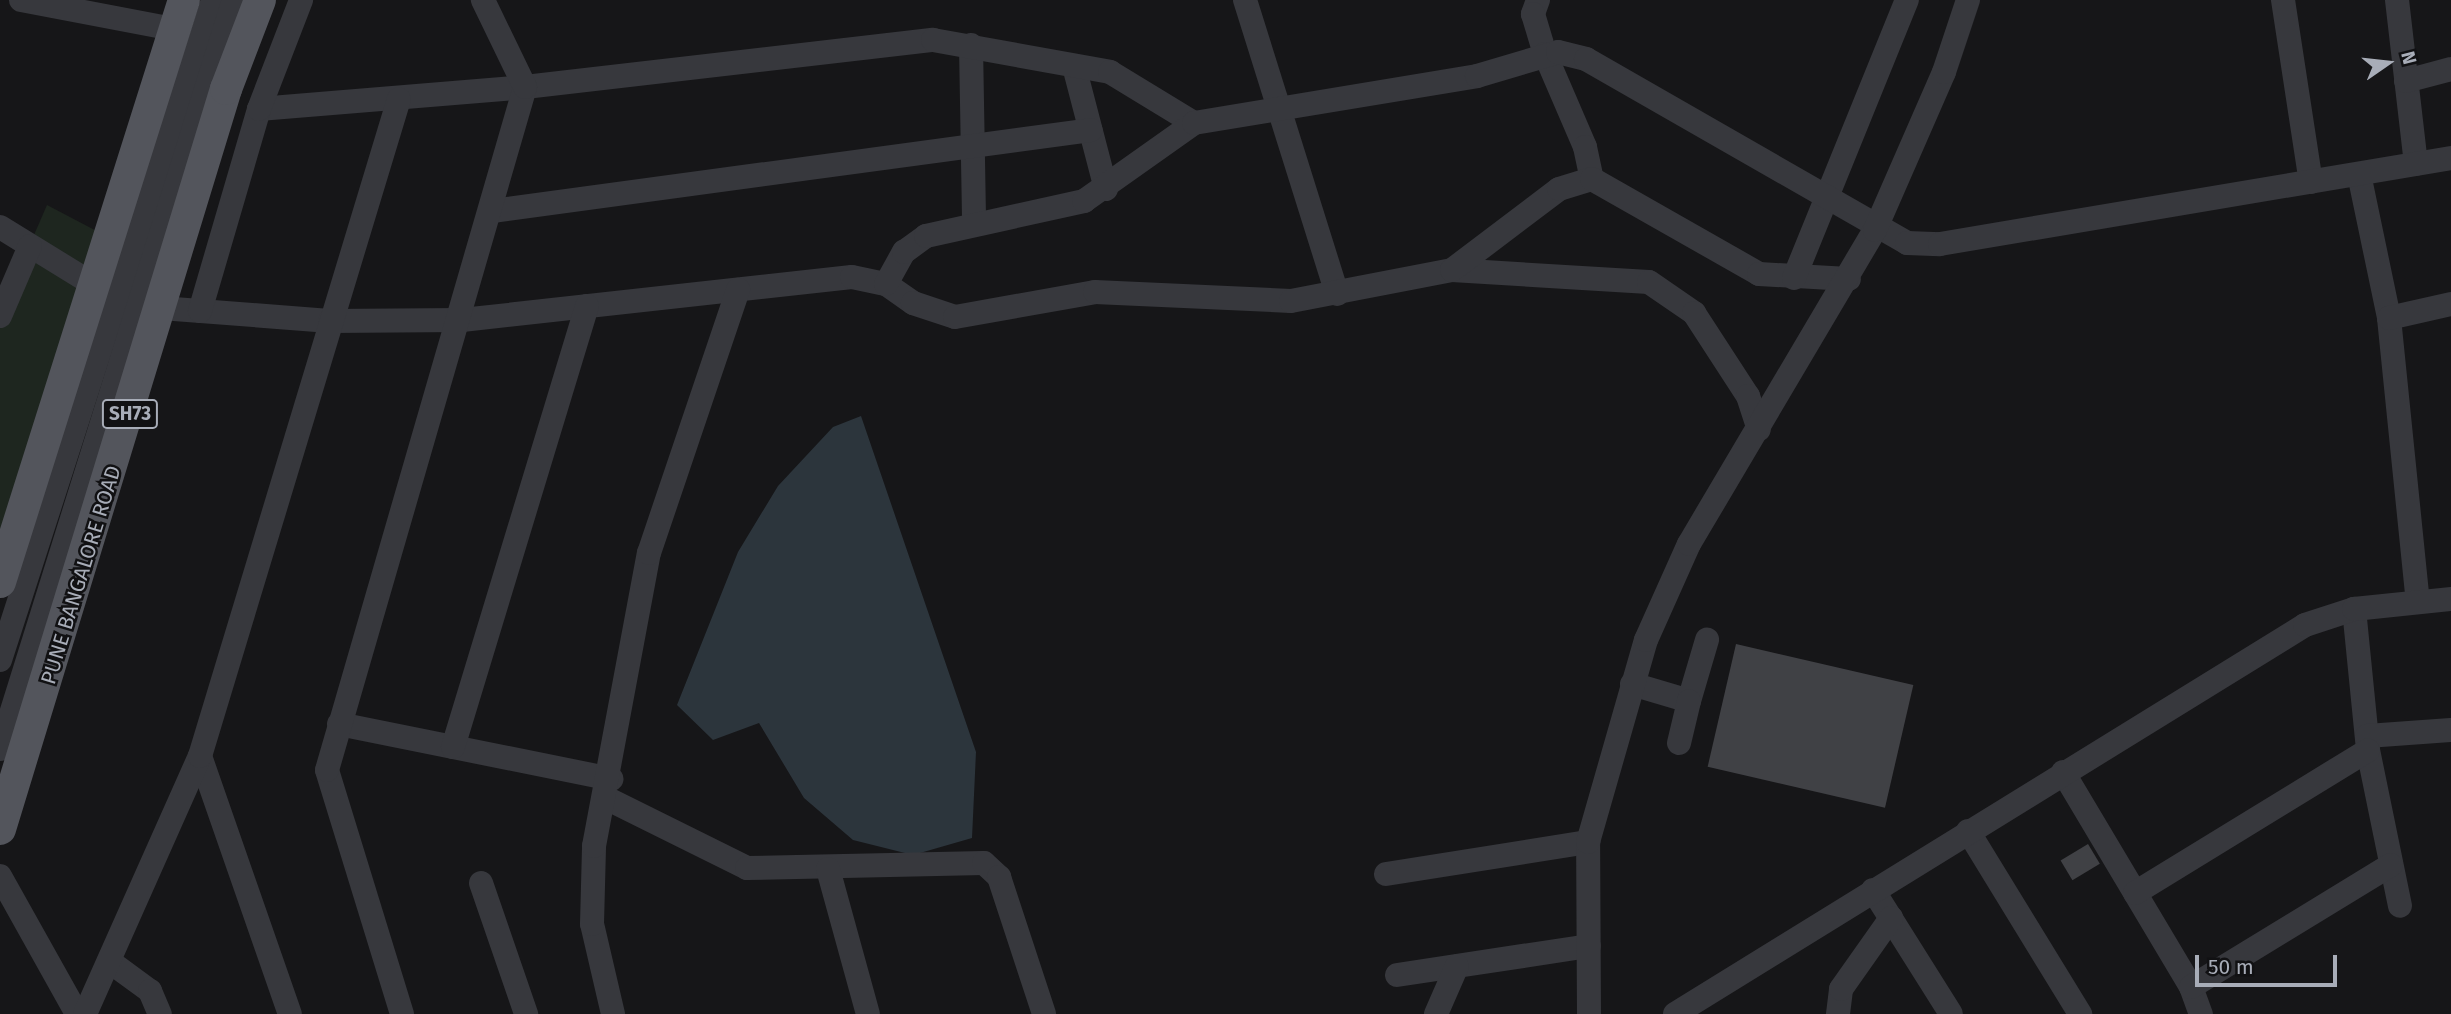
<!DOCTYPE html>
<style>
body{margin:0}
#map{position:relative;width:2451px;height:1014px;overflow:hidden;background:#161618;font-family:"Fira Sans",sans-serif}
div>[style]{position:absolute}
.green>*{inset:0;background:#1e261f}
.water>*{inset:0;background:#2c353c}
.building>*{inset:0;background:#404145;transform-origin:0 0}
.minor>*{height:24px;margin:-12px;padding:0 12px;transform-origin:12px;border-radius:12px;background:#37383d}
.major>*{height:32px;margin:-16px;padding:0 16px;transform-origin:16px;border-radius:16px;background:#53555c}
span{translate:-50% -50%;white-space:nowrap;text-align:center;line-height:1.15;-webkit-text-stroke:5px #111113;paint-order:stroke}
.shield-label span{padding:2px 5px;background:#111113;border:2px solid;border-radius:5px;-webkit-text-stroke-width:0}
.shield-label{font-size:19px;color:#a8adb8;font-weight:700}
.street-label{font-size:21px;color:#a8adb8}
.north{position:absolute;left:2353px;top:28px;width:70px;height:70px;-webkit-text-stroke:5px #111113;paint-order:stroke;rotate:76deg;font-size:19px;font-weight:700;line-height:28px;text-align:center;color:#a8adb8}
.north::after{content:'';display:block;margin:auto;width:24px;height:32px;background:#a8adb8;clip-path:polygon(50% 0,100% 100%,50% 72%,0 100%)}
.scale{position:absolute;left:2195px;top:955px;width:142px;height:32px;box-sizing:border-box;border:4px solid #a8adb8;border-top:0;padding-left:9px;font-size:21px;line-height:24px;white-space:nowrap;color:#a8adb8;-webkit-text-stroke:5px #111113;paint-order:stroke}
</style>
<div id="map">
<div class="green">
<div style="clip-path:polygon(47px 205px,108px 237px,0 535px,0 313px)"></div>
</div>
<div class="water">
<div style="clip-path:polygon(861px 416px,976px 752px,972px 838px,913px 855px,853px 840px,804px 798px,759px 723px,713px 740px,677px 705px,738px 552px,778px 486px,833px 427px)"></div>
</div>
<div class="building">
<div style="left:1736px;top:644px;width:182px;height:126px;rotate:13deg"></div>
<div style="left:2088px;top:844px;width:23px;height:32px;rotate:59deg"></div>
</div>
<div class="minor">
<div style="left:21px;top:0;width:155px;rotate:10.8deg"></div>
<div style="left:1245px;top:0;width:308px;rotate:72.6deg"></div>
<div style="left:1538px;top:0;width:15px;rotate:110deg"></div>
<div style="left:1533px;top:14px;width:42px;rotate:73.3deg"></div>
<div style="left:1545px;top:54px;width:101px;rotate:66.7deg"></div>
<div style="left:1585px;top:147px;width:33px;rotate:78deg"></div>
<div style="left:2283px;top:0;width:184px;rotate:81.3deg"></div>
<div style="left:2397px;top:0;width:165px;rotate:83.4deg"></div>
<div style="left:971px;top:45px;width:178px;rotate:89deg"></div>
<div style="left:1075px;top:70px;width:123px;rotate:75.4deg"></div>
<div style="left:2406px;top:81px;width:47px;rotate:-14.9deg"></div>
<div style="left:259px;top:109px;width:267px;rotate:-4.7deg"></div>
<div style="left:525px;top:87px;width:411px;rotate:-6.6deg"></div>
<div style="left:933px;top:40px;width:180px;rotate:10.2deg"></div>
<div style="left:1110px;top:72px;width:98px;rotate:31.3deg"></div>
<div style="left:2359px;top:174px;width:147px;rotate:78.2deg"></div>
<div style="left:2389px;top:318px;width:285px;rotate:84.2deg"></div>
<div style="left:492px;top:211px;width:604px;rotate:-7.7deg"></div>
<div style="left:0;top:227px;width:134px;rotate:31.6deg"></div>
<div style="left:114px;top:297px;width:48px;rotate:13.2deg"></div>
<div style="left:161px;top:308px;width:169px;rotate:4.4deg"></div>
<div style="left:330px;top:321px;width:132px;rotate:-0.4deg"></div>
<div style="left:462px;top:320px;width:392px;rotate:-6.3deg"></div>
<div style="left:852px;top:277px;width:35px;rotate:12deg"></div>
<div style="left:886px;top:284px;width:33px;rotate:35deg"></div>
<div style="left:913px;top:303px;width:44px;rotate:18.4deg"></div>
<div style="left:955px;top:317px;width:142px;rotate:-10.1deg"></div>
<div style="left:1095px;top:292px;width:196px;rotate:2.6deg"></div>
<div style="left:1291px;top:301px;width:164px;rotate:-10.9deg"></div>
<div style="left:1452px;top:270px;width:197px;rotate:3.5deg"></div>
<div style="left:1649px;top:282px;width:55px;rotate:34.6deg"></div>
<div style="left:1694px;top:313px;width:99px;rotate:57deg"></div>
<div style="left:1748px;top:396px;width:35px;rotate:72deg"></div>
<div style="left:1452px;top:270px;width:134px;rotate:-37.1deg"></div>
<div style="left:1559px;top:189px;width:34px;rotate:-17deg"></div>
<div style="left:1592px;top:179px;width:192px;rotate:29.6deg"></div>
<div style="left:1759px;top:274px;width:90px;rotate:3.2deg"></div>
<div style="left:1794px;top:278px;width:300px;rotate:-67.9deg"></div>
<div style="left:886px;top:284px;width:37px;rotate:-61deg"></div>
<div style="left:904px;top:252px;width:27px;rotate:-36deg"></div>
<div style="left:926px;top:236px;width:162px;rotate:-12.5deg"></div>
<div style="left:1084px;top:201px;width:135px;rotate:-35.3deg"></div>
<div style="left:1194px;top:123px;width:287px;rotate:-9.4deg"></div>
<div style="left:1477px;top:76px;width:84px;rotate:-16.5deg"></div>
<div style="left:1558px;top:52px;width:29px;rotate:14deg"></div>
<div style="left:1586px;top:59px;width:370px;rotate:29.8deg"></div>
<div style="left:1907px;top:243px;width:33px;rotate:2deg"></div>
<div style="left:1940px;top:244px;width:518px;rotate:-9.55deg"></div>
<div style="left:200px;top:311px;width:210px;rotate:-73.7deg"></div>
<div style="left:259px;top:109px;width:117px;rotate:-68.9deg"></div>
<div style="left:0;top:316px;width:76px;rotate:-66.8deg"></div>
<div style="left:2389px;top:318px;width:64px;rotate:-12.7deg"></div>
<div style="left:2354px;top:609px;width:142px;rotate:84.3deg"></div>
<div style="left:2368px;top:750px;width:159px;rotate:78.4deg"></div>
<div style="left:0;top:660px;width:694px;rotate:-72.11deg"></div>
<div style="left:1632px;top:684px;width:59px;rotate:16.6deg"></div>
<div style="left:1689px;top:701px;width:64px;rotate:-73.6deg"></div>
<div style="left:339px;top:724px;width:278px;rotate:11.4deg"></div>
<div style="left:2367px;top:736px;width:84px;rotate:-4.1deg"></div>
<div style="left:1679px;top:743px;width:43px;rotate:-76.6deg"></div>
<div style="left:453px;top:747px;width:461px;rotate:-73.1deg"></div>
<div style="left:0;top:749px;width:785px;rotate:-72.65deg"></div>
<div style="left:200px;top:756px;width:273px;rotate:70.8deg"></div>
<div style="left:2063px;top:772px;width:250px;rotate:59.2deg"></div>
<div style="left:2191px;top:987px;width:29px;rotate:70deg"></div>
<div style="left:606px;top:798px;width:157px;rotate:26.4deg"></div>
<div style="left:747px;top:868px;width:237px;rotate:-1.2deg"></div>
<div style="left:984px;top:863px;width:21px;rotate:43deg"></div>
<div style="left:999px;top:877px;width:144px;rotate:71.8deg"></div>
<div style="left:1968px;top:831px;width:215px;rotate:58.5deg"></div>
<div style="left:828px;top:869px;width:150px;rotate:74.6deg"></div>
<div style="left:1386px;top:874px;width:205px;rotate:-9deg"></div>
<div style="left:0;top:876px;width:158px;rotate:60.8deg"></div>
<div style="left:481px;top:883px;width:139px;rotate:71deg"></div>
<div style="left:1873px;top:890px;width:146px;rotate:57.8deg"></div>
<div style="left:2135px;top:893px;width:273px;rotate:-31.5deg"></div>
<div style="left:109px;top:961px;width:51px;rotate:36.2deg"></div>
<div style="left:150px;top:991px;width:25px;rotate:67deg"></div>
<div style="left:1397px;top:975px;width:194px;rotate:-8.6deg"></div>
<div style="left:2191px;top:987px;width:234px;rotate:-31.4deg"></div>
<div style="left:85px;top:1014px;width:282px;rotate:-66deg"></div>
<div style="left:200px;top:756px;width:686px;rotate:-73.15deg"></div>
<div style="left:402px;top:1014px;width:255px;rotate:-107.1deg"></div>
<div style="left:327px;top:770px;width:711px;rotate:-73.83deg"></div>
<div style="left:525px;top:87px;width:97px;rotate:-115.8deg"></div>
<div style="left:613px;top:1014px;width:92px;rotate:-103.1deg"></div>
<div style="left:592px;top:924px;width:78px;rotate:-88.5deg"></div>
<div style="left:594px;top:846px;width:298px;rotate:-79.4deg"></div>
<div style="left:649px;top:553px;width:278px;rotate:-71.3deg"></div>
<div style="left:1436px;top:1014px;width:52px;rotate:-66.4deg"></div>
<div style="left:1589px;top:1014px;width:172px;rotate:-90.3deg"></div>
<div style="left:1588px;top:842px;width:210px;rotate:-74deg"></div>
<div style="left:1646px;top:640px;width:105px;rotate:-65.9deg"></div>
<div style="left:1689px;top:544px;width:365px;rotate:-59.4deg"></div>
<div style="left:1875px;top:230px;width:172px;rotate:-66.4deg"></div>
<div style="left:1944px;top:72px;width:76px;rotate:-71.6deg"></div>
<div style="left:1675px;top:1014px;width:740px;rotate:-31.69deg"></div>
<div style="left:2305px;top:625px;width:52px;rotate:-18.1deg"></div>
<div style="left:2354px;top:609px;width:98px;rotate:-5.9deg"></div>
<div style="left:1838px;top:1014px;width:25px;rotate:-83deg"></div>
<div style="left:1841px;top:989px;width:87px;rotate:-54.8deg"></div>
</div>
<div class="major">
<div style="left:0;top:582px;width:610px;rotate:-72.46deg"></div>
<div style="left:0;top:829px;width:774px;rotate:-73.02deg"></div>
<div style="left:226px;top:89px;width:95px;rotate:-69.1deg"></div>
</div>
<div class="shield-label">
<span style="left:130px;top:414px">SH73</span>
</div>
<div class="street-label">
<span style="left:81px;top:575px;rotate:-73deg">PUNE BANGALORE ROAD</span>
</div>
<div class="north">N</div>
<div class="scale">50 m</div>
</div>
